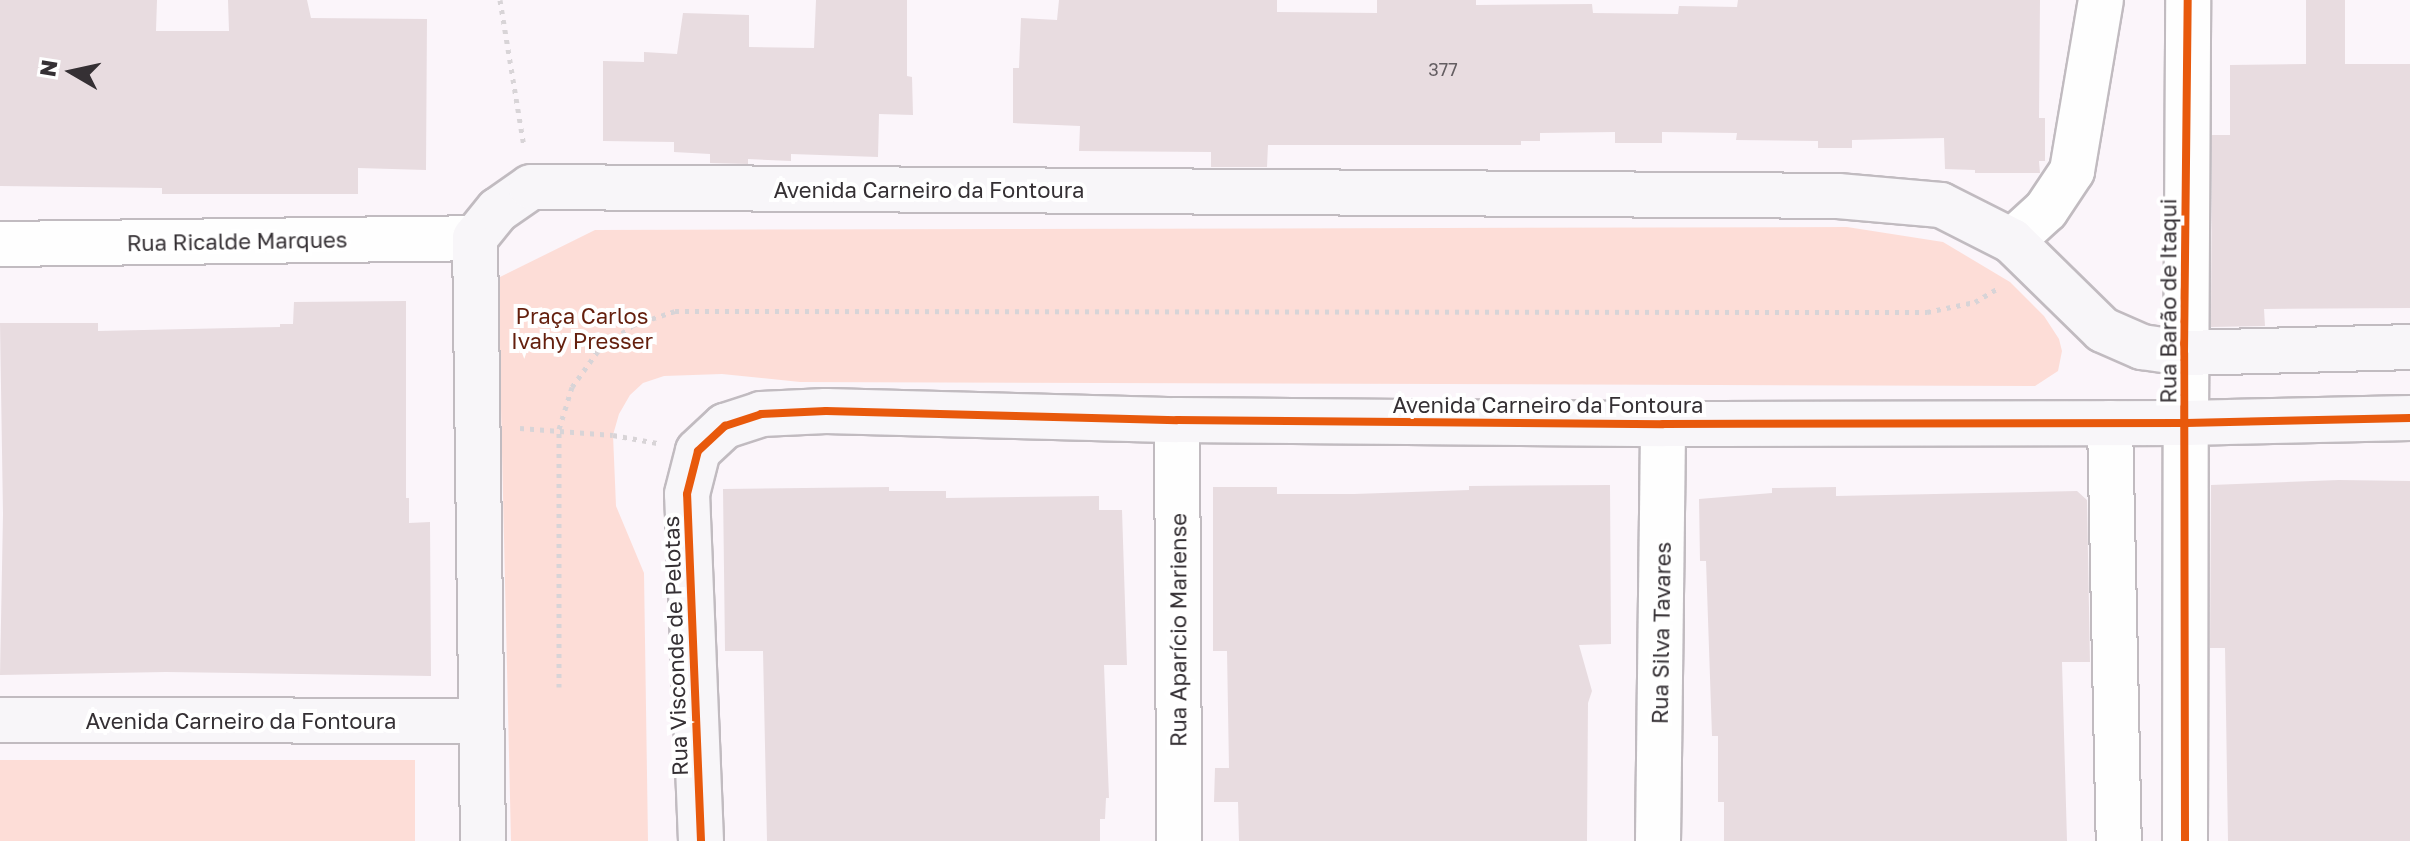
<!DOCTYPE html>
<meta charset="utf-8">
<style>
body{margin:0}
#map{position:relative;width:2410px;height:841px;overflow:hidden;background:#fbf5fa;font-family:"Golos Text",sans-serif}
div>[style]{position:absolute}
.green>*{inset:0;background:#fdddd7;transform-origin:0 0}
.building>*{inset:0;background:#e8dce0}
.path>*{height:5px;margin-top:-2.5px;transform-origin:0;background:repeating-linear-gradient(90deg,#d8d4d7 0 4px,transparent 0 10px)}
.roads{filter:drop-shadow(2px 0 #c1bbc0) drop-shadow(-2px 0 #c1bbc0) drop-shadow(0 2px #c1bbc0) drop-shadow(0 -2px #c1bbc0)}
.minor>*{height:44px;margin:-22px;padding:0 22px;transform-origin:22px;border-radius:22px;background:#fefefe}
.tertiary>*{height:44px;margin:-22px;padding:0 22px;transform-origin:22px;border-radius:22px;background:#fefefe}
.secondary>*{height:44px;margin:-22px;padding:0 22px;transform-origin:22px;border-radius:22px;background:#f8f6f9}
.cycleway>*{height:8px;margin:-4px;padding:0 4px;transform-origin:4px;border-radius:4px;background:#e8590c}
span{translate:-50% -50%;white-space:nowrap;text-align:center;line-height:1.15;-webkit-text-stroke:8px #fff;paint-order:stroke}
.number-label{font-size:18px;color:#645e62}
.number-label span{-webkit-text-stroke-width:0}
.street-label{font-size:22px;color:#353034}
.park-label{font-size:22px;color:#641f0d}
.north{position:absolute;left:32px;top:32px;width:80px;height:80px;-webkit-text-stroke:6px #fff;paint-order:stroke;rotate:279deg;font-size:22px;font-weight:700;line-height:32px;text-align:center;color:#353034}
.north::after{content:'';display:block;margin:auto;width:28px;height:36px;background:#353034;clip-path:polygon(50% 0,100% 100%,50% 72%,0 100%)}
</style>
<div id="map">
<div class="green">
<div style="clip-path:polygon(1847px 227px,1943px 242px,2010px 282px,2044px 316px,2059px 339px,2062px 351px,2058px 371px,2035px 386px,800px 382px,722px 374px,664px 376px,643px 383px,630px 395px,619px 414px,613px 435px,616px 506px,644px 573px,648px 841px,511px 841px,498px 278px,595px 230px)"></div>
<div style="left:0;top:760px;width:415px;height:81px"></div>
</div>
<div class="building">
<div style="clip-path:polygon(0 0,157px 0,156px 31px,229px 31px,228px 0,307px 0,311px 18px,427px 19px,426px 170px,358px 168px,358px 194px,162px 194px,162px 188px,0 186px)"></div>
<div style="clip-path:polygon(816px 0,907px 0,907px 76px,912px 77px,913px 115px,879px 114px,878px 157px,791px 154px,791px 161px,748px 159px,748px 164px,710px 163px,710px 154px,674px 152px,674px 142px,603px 141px,603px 61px,644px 62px,644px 52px,677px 54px,683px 13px,749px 15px,749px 47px,814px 48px)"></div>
<div style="clip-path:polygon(1059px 0,1277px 0,1277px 12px,1377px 13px,1377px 0,1476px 0,1476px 5px,1592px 4px,1593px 13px,1678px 14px,1679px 6px,1737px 7px,1738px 0,2040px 0,2039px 118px,2045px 118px,2045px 161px,2039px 161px,2040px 173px,1975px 173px,1975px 170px,1945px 169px,1944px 138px,1852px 140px,1852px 148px,1818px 148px,1818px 141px,1736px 140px,1737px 133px,1662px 132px,1662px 143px,1615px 143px,1615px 132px,1540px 133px,1540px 141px,1521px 141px,1521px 145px,1268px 145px,1267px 167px,1211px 167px,1211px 152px,1079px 151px,1080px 126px,1013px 123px,1013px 68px,1019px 68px,1021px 18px,1057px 20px)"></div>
<div style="clip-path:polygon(2306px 0,2345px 0,2345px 64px,2410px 64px,2410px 308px,2264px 309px,2265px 326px,2211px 327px,2212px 135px,2230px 135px,2230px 65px,2306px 64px)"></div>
<div style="clip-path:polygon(406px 301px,406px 498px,409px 498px,409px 523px,430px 522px,431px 676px,166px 672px,0 675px,3px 514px,0 323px,98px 323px,98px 331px,280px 327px,280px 324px,293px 324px,294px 302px)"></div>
<div style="clip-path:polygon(2339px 480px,2410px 481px,2410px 841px,2228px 841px,2225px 648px,2210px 648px,2211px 485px)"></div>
<div style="clip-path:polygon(1610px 485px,1611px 644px,1579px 645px,1592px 691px,1588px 703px,1587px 841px,1239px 841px,1238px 802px,1214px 802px,1215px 768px,1229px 768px,1227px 651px,1213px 651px,1213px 487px,1277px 487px,1277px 494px,1354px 494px,1469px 490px,1469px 486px)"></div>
<div style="clip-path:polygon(889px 487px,889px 491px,946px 491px,946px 498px,1099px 496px,1099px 510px,1122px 510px,1127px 665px,1104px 665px,1109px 798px,1106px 798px,1105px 819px,1100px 819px,1100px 841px,767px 841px,763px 651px,725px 651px,723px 489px)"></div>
<div style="clip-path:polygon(1836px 487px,1836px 496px,2077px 491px,2087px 500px,2090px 662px,2062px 662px,2067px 841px,1724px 841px,1724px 802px,1718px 802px,1718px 736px,1712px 736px,1706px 561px,1700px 561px,1699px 499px,1772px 493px,1772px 488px)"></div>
</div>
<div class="path">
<div style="left:500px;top:0;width:148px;rotate:80.7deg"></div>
<div style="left:520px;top:428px;width:93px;rotate:4.3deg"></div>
<div style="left:613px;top:435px;width:45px;rotate:10.3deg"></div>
<div style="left:559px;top:687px;width:258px;rotate:-90deg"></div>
<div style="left:559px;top:429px;width:44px;rotate:-72.8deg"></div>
<div style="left:572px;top:387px;width:44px;rotate:-54.2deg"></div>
<div style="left:598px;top:351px;width:44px;rotate:-36.6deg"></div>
<div style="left:633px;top:325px;width:44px;rotate:-18.4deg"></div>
<div style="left:675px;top:311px;width:1252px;rotate:0.05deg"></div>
<div style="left:1927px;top:312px;width:49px;rotate:-11.8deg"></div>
<div style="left:1975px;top:302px;width:26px;rotate:-31deg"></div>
</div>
<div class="roads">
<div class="minor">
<div style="left:0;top:244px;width:475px;rotate:-0.7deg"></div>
<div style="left:1177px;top:420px;width:421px;rotate:89.7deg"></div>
<div style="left:2110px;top:423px;width:418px;rotate:88.8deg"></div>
<div style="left:1658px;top:841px;width:417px;rotate:-89.3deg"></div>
<div style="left:2185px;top:841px;width:418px;rotate:-89.9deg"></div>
</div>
<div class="tertiary">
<div style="left:2012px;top:241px;width:46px;rotate:-42.4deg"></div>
<div style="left:2046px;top:210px;width:47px;rotate:-56.3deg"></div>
<div style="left:2072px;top:171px;width:173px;rotate:-80.4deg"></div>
<div style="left:2186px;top:423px;width:423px;rotate:-89.7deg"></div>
</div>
<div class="secondary">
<div style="left:0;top:720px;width:481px;rotate:0.1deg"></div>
<div style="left:483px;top:841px;width:603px;rotate:-90.76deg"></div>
<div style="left:475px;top:238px;width:36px;rotate:-51deg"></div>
<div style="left:498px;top:210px;width:40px;rotate:-34.9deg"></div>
<div style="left:531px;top:187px;width:1307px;rotate:0.39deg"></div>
<div style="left:1838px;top:196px;width:103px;rotate:5deg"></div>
<div style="left:1941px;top:205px;width:80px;rotate:26.9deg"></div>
<div style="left:2012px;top:241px;width:127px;rotate:44.4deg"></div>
<div style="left:2103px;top:330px;width:43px;rotate:23.6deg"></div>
<div style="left:2142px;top:347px;width:42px;rotate:8.1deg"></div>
<div style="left:2184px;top:353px;width:226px;rotate:-1.5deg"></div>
<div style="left:701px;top:841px;width:347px;rotate:-92.3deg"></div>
<div style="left:687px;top:494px;width:44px;rotate:-75.7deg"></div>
<div style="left:698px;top:451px;width:37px;rotate:-43deg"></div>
<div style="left:725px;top:426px;width:38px;rotate:-18deg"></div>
<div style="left:761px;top:414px;width:65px;rotate:-2.6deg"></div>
<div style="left:826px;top:411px;width:351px;rotate:1.5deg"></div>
<div style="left:1177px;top:420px;width:486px;rotate:0.5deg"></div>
<div style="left:1663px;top:424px;width:523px;rotate:-0.11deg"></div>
<div style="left:2186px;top:423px;width:224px;rotate:-1.3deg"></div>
</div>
</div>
<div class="cycleway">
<div style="left:701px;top:841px;width:347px;rotate:-92.3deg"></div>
<div style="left:687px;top:494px;width:44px;rotate:-75.7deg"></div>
<div style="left:698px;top:451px;width:37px;rotate:-43deg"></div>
<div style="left:725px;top:426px;width:38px;rotate:-18deg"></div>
<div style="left:761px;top:414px;width:65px;rotate:-2.6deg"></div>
<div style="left:826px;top:411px;width:351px;rotate:1.5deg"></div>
<div style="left:1177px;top:420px;width:486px;rotate:0.5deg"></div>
<div style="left:1663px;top:424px;width:523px;rotate:-0.11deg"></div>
<div style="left:2186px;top:423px;width:224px;rotate:-1.3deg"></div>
<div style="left:2185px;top:841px;width:488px;rotate:-90.1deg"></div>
<div style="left:2184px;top:353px;width:353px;rotate:-89.4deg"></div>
</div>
<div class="number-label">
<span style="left:1443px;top:69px">377</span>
</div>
<div class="street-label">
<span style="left:929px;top:190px">Avenida Carneiro da Fontoura</span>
<span style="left:237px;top:241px;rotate:-1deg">Rua Ricalde Marques</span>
<span style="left:2168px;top:301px;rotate:-90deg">Rua Barão de Itaqui</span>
<span style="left:1548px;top:405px">Avenida Carneiro da Fontoura</span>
<span style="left:1178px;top:630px;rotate:-90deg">Rua Aparício Mariense</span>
<span style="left:1661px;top:633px;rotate:-89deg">Rua Silva Tavares</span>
<span style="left:675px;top:646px;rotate:-92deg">Rua Visconde de Pelotas</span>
<span style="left:241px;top:721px">Avenida Carneiro da Fontoura</span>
</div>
<div class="park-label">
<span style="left:582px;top:328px">Praça Carlos<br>Ivahy Presser</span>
</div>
<div class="north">N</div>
</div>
